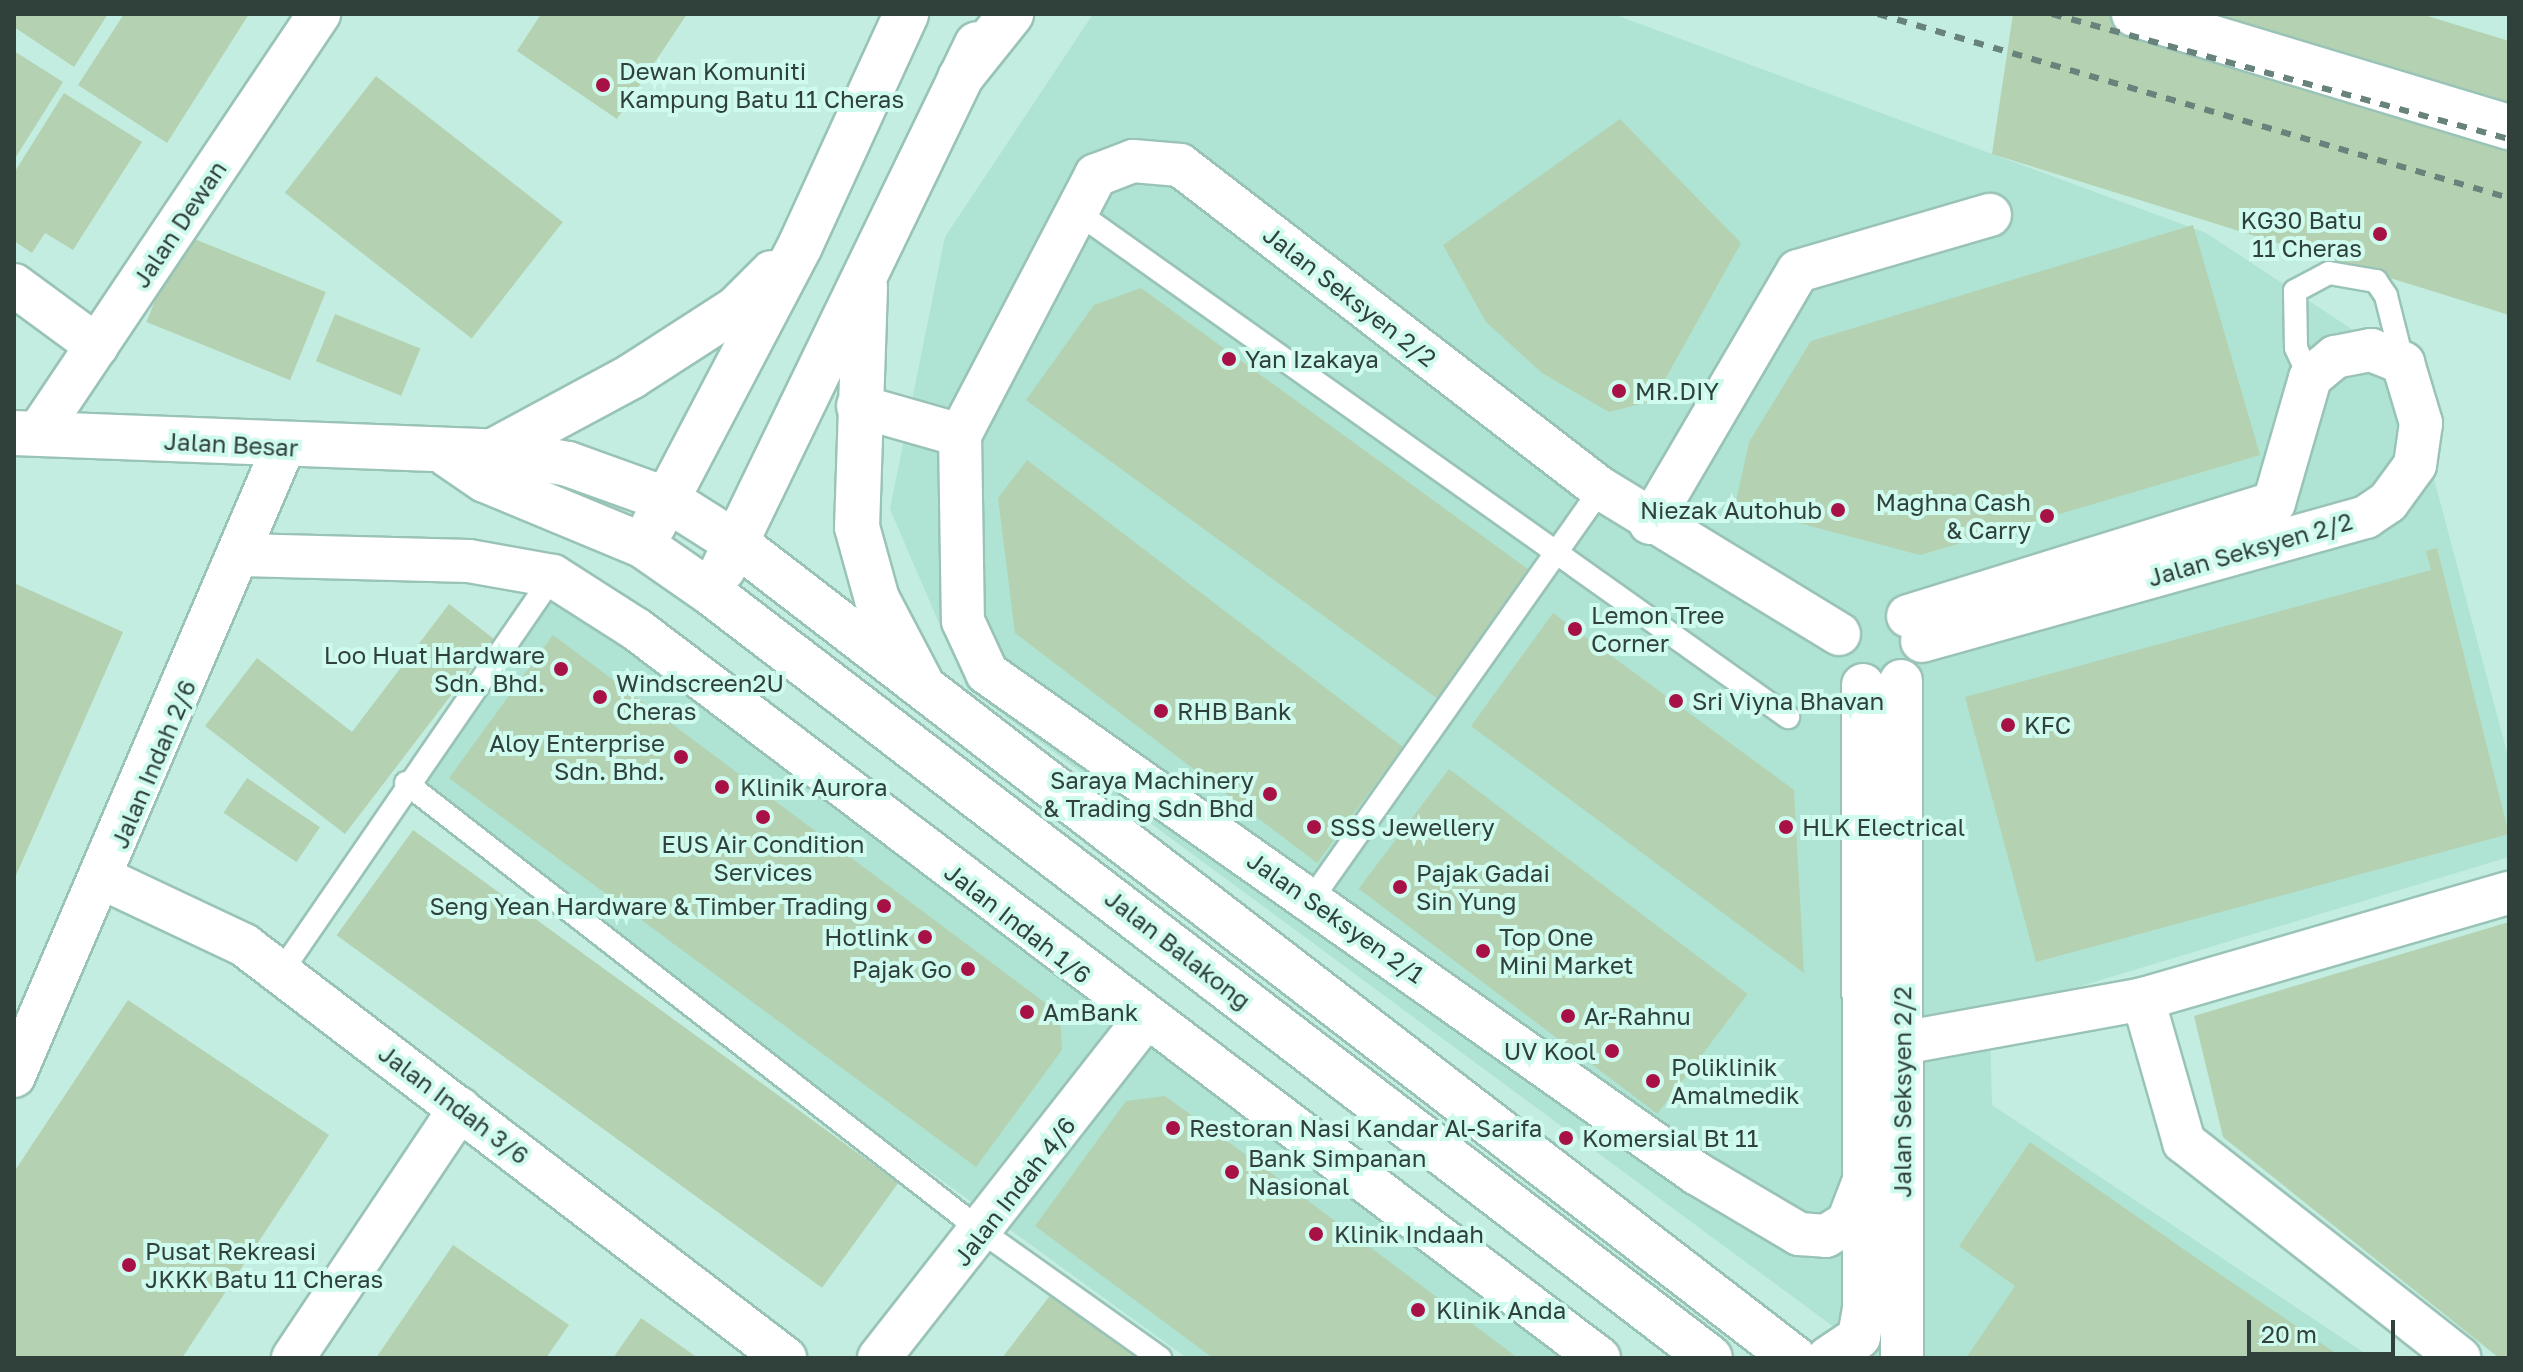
<!DOCTYPE html>
<style>
body{margin:0}
#map{position:relative;width:2523px;height:1372px;overflow:hidden;background:#c2ede0;font-family:"Golos Text",sans-serif}
div>[style]{position:absolute}
.built>*{inset:0;background:#afe3d4}
.building>*{inset:0;background:#b4d2b1;transform-origin:0 0}
.roads{filter:drop-shadow(2px 0 #9ac3b8) drop-shadow(-2px 0 #9ac3b8) drop-shadow(0 2px #9ac3b8) drop-shadow(0 -2px #9ac3b8)}
.service>*{height:22px;margin:-11px;padding:0 11px;transform-origin:11px;border-radius:11px;background:#fff}
.minor>*{height:42px;margin:-21px;padding:0 21px;transform-origin:21px;border-radius:21px;background:#fff}
.tertiary>*{height:44px;margin:-22px;padding:0 22px;transform-origin:22px;border-radius:22px;background:#fff}
.motorway>*{height:44px;margin:-22px;padding:0 22px;transform-origin:22px;border-radius:22px;background:#fff}
.rail>*{height:6px;margin-top:-3px;transform-origin:0;background:repeating-linear-gradient(90deg,#68837b 0 10px,transparent 0 20px)}
.dots>*{width:22px;height:22px;translate:-50% -50%;box-sizing:border-box;border:4px solid #cffaee;border-radius:50%}
span{translate:-50% -50%;white-space:nowrap;text-align:center;line-height:1.15;-webkit-text-stroke:8px #cffaee;paint-order:stroke}
.poi-label{font-size:24px;color:#30413c}
.left{translate:0 -50%;text-align:left}
.right{translate:-100% -50%;text-align:right}
.street-label{font-size:24px;color:#30413c}
.frame{position:absolute;inset:0;border:16px solid #30413c;pointer-events:none}
.scale{position:absolute;left:2247px;top:1320px;width:148px;height:36px;box-sizing:border-box;border:4px solid #30413c;border-top:0;padding-left:10px;font-size:24px;line-height:28px;white-space:nowrap;color:#30413c;-webkit-text-stroke:6px #cffaee;paint-order:stroke}
</style>
<div id="map">
<div class="built">
<div style="clip-path:polygon(1093px 14px,1613px 14px,2206px 233px,2403px 363px,2509px 760px,2509px 857px,1991px 1013px,1990px 1029px,1992px 1105px,2372px 1358px,1876px 1358px,967px 688px,890px 509px,945px 237px)"></div>
<div style="clip-path:polygon(551px 599px,614px 636px,1177px 1068px,1571px 1358px,1187px 1358px,835px 1103px,420px 780px)"></div>
</div>
<div class="building">
<div style="clip-path:polygon(14px 14px,108px 14px,74px 67px,14px 27px)"></div>
<div style="clip-path:polygon(124px 14px,249px 14px,167px 143px,78px 85px)"></div>
<div style="clip-path:polygon(541px 14px,687px 14px,617px 119px,517px 51px)"></div>
<div style="clip-path:polygon(2013px 14px,2421px 14px,2509px 41px,2509px 315px,1992px 154px)"></div>
<div style="clip-path:polygon(14px 51px,63px 82px,14px 160px)"></div>
<div style="left:376px;top:76px;width:237px;height:148px;rotate:38deg"></div>
<div style="clip-path:polygon(64px 93px,142px 142px,73px 250px,45px 233px,32px 253px,14px 241px,14px 173px)"></div>
<div style="clip-path:polygon(1620px 119px,1741px 243px,1653px 401px,1609px 412px,1542px 373px,1486px 322px,1443px 245px)"></div>
<div style="clip-path:polygon(2193px 225px,2260px 455px,1920px 555px,1735px 506px,1749px 442px,1811px 341px)"></div>
<div style="left:182px;top:234px;width:155px;height:95px;rotate:22deg"></div>
<div style="clip-path:polygon(1141px 288px,1532px 572px,1441px 701px,1026px 400px,1094px 305px)"></div>
<div style="left:335px;top:314px;width:92px;height:51px;rotate:22deg"></div>
<div style="clip-path:polygon(1027px 460px,1403px 747px,1317px 863px,1015px 633px,998px 498px)"></div>
<div style="clip-path:polygon(2437px 548px,2509px 834px,2036px 962px,1965px 697px,2431px 570px,2426px 551px)"></div>
<div style="clip-path:polygon(14px 583px,123px 632px,14px 880px)"></div>
<div style="clip-path:polygon(449px 604px,494px 639px,345px 834px,205px 726px,257px 658px,352px 732px)"></div>
<div style="clip-path:polygon(1553px 613px,1794px 790px,1804px 973px,1471px 726px)"></div>
<div style="clip-path:polygon(553px 635px,1060px 1014px,1062px 1050px,976px 1167px,449px 778px)"></div>
<div style="left:1449px;top:769px;width:374px;height:150px;rotate:37deg"></div>
<div style="left:247px;top:778px;width:88px;height:42px;rotate:34deg"></div>
<div style="left:413px;top:830px;width:600px;height:130px;rotate:36deg"></div>
<div style="clip-path:polygon(2509px 922px,2509px 1358px,2499px 1358px,2223px 1137px,2194px 1016px)"></div>
<div style="clip-path:polygon(128px 1000px,329px 1135px,182px 1358px,14px 1358px,14px 1172px)"></div>
<div style="clip-path:polygon(1165px 1096px,1267px 1170px,1518px 1358px,1213px 1358px,1035px 1226px,1126px 1101px)"></div>
<div style="clip-path:polygon(2030px 1142px,2202px 1262px,2343px 1358px,1966px 1358px,2015px 1286px,1959px 1246px)"></div>
<div style="clip-path:polygon(453px 1245px,569px 1325px,546px 1358px,376px 1358px)"></div>
<div style="clip-path:polygon(1058px 1285px,1150px 1358px,1002px 1358px)"></div>
<div style="clip-path:polygon(641px 1318px,698px 1358px,613px 1358px)"></div>
</div>
<div class="roads">
<div class="service">
<div style="left:1074px;top:210px;width:876px;rotate:35.38deg"></div>
<div style="left:2310px;top:378px;width:33px;rotate:-115deg"></div>
<div style="left:2296px;top:348px;width:57px;rotate:-91deg"></div>
<div style="left:2295px;top:291px;width:38px;rotate:-28deg"></div>
<div style="left:2329px;top:273px;width:48px;rotate:9.7deg"></div>
<div style="left:2376px;top:281px;width:18px;rotate:56deg"></div>
<div style="left:2386px;top:296px;width:69px;rotate:75.8deg"></div>
<div style="left:406px;top:783px;width:733px;rotate:37.9deg"></div>
<div style="left:984px;top:1233px;width:216px;rotate:35.4deg"></div>
<div style="left:1311px;top:900px;width:503px;rotate:-54.79deg"></div>
<div style="left:281px;top:972px;width:480px;rotate:-55.5deg"></div>
</div>
<div class="minor">
<div style="left:14px;top:285px;width:103px;rotate:36.3deg"></div>
<div style="left:858px;top:406px;width:106px;rotate:15.9deg"></div>
<div style="left:38px;top:433px;width:505px;rotate:-56.15deg"></div>
<div style="left:1650px;top:523px;width:292px;rotate:-59.6deg"></div>
<div style="left:1798px;top:271px;width:200px;rotate:-16.3deg"></div>
<div style="left:242px;top:555px;width:227px;rotate:1.5deg"></div>
<div style="left:469px;top:561px;width:85px;rotate:10.1deg"></div>
<div style="left:553px;top:576px;width:98px;rotate:32.6deg"></div>
<div style="left:636px;top:629px;width:1208px;rotate:37.13deg"></div>
<div style="left:1908px;top:616px;width:383px;rotate:-17.2deg"></div>
<div style="left:2274px;top:503px;width:130px;rotate:-73.9deg"></div>
<div style="left:2310px;top:378px;width:33px;rotate:-40deg"></div>
<div style="left:2335px;top:357px;width:37px;rotate:-11deg"></div>
<div style="left:2371px;top:350px;width:35px;rotate:22deg"></div>
<div style="left:2403px;top:363px;width:63px;rotate:73.3deg"></div>
<div style="left:2421px;top:423px;width:42px;rotate:98.1deg"></div>
<div style="left:2415px;top:465px;width:46px;rotate:126.1deg"></div>
<div style="left:2388px;top:502px;width:27px;rotate:146deg"></div>
<div style="left:2366px;top:517px;width:461px;rotate:164.4deg"></div>
<div style="left:1839px;top:634px;width:279px;rotate:-148.6deg"></div>
<div style="left:1601px;top:489px;width:531px;rotate:-142.42deg"></div>
<div style="left:1180px;top:165px;width:47px;rotate:-175.1deg"></div>
<div style="left:1133px;top:161px;width:40px;rotate:159deg"></div>
<div style="left:1096px;top:175px;width:293px;rotate:117.6deg"></div>
<div style="left:960px;top:435px;width:186px;rotate:89.1deg"></div>
<div style="left:963px;top:621px;width:57px;rotate:65.2deg"></div>
<div style="left:987px;top:673px;width:868px;rotate:35.19deg"></div>
<div style="left:1696px;top:1173px;width:120px;rotate:30.6deg"></div>
<div style="left:1799px;top:1234px;width:27px;rotate:4deg"></div>
<div style="left:1826px;top:1236px;width:26px;rotate:-32deg"></div>
<div style="left:1848px;top:1222px;width:56px;rotate:-69deg"></div>
<div style="left:1901px;top:681px;width:677px;rotate:89.92deg"></div>
<div style="left:104px;top:879px;width:155px;rotate:25.2deg"></div>
<div style="left:244px;top:945px;width:681px;rotate:37.36deg"></div>
<div style="left:2143px;top:999px;width:149px;rotate:74deg"></div>
<div style="left:2184px;top:1142px;width:350px;rotate:38.1deg"></div>
<div style="left:1902px;top:1043px;width:245px;rotate:-10.3deg"></div>
<div style="left:2143px;top:999px;width:381px;rotate:-16.2deg"></div>
<div style="left:14px;top:1076px;width:683px;rotate:-66.81deg"></div>
<div style="left:293px;top:1358px;width:300px;rotate:-56.2deg"></div>
<div style="left:879px;top:1358px;width:429px;rotate:-51.9deg"></div>
<div style="left:1828px;top:1358px;width:37px;rotate:-34deg"></div>
<div style="left:1859px;top:1337px;width:28px;rotate:-80deg"></div>
<div style="left:1864px;top:1309px;width:624px;rotate:-90.09deg"></div>
</div>
<div class="tertiary">
<div style="left:865px;top:287px;width:240px;rotate:91.9deg"></div>
<div style="left:857px;top:527px;width:75px;rotate:74.5deg"></div>
<div style="left:877px;top:599px;width:93px;rotate:62.3deg"></div>
<div style="left:14px;top:433px;width:479px;rotate:2.2deg"></div>
<div style="left:493px;top:451px;width:76px;rotate:9.8deg"></div>
<div style="left:568px;top:464px;width:106px;rotate:19.8deg"></div>
<div style="left:668px;top:500px;width:80px;rotate:32.3deg"></div>
<div style="left:736px;top:543px;width:1336px;rotate:37.61deg"></div>
<div style="left:493px;top:451px;width:158px;rotate:-28.3deg"></div>
<div style="left:632px;top:376px;width:124px;rotate:-32.8deg"></div>
<div style="left:736px;top:309px;width:51px;rotate:-45deg"></div>
<div style="left:447px;top:454px;width:46px;rotate:34.4deg"></div>
<div style="left:485px;top:480px;width:170px;rotate:22.5deg"></div>
<div style="left:642px;top:545px;width:84px;rotate:34.8deg"></div>
<div style="left:711px;top:593px;width:1258px;rotate:37.44deg"></div>
<div style="left:653px;top:526px;width:316px;rotate:-62.3deg"></div>
<div style="left:800px;top:246px;width:255px;rotate:-65.4deg"></div>
<div style="left:723px;top:569px;width:583px;rotate:-64.18deg"></div>
</div>
<div class="motorway">
<div style="left:2134px;top:14px;width:392px;rotate:16.8deg"></div>
<div style="left:960px;top:78px;width:82px;rotate:-51.4deg"></div>
</div>
</div>
<div class="rail">
<div style="left:1878px;top:14px;width:657px;rotate:16.26deg"></div>
<div style="left:2052px;top:14px;width:474px;rotate:15.3deg"></div>
</div>
<div class="dots">
<div style="left:603px;top:85px;background:#a71146"></div>
<div style="left:2380px;top:234px;background:#a71146"></div>
<div style="left:1229px;top:359px;background:#a71146"></div>
<div style="left:1619px;top:391px;background:#a71146"></div>
<div style="left:1838px;top:510px;background:#a71146"></div>
<div style="left:2047px;top:516px;background:#a71146"></div>
<div style="left:1575px;top:629px;background:#a71146"></div>
<div style="left:561px;top:669px;background:#a71146"></div>
<div style="left:600px;top:697px;background:#a71146"></div>
<div style="left:1676px;top:701px;background:#a71146"></div>
<div style="left:1161px;top:711px;background:#a71146"></div>
<div style="left:2008px;top:725px;background:#a71146"></div>
<div style="left:681px;top:757px;background:#a71146"></div>
<div style="left:722px;top:787px;background:#a71146"></div>
<div style="left:1270px;top:794px;background:#a71146"></div>
<div style="left:763px;top:817px;background:#a71146"></div>
<div style="left:1314px;top:827px;background:#a71146"></div>
<div style="left:1786px;top:827px;background:#a71146"></div>
<div style="left:1400px;top:887px;background:#a71146"></div>
<div style="left:884px;top:906px;background:#a71146"></div>
<div style="left:925px;top:937px;background:#a71146"></div>
<div style="left:1483px;top:951px;background:#a71146"></div>
<div style="left:968px;top:969px;background:#a71146"></div>
<div style="left:1027px;top:1012px;background:#a71146"></div>
<div style="left:1568px;top:1016px;background:#a71146"></div>
<div style="left:1612px;top:1051px;background:#a71146"></div>
<div style="left:1653px;top:1081px;background:#a71146"></div>
<div style="left:1173px;top:1128px;background:#a71146"></div>
<div style="left:1566px;top:1138px;background:#a71146"></div>
<div style="left:1232px;top:1172px;background:#a71146"></div>
<div style="left:1316px;top:1234px;background:#a71146"></div>
<div style="left:129px;top:1265px;background:#a71146"></div>
<div style="left:1418px;top:1310px;background:#a71146"></div>
</div>
<div class="poi-label">
<span class="left" style="left:619px;top:85px">Dewan Komuniti<br>Kampung Batu 11 Cheras</span>
<span class="right" style="left:2362px;top:234px">KG30 Batu<br>11 Cheras</span>
<span class="left" style="left:1245px;top:359px">Yan Izakaya</span>
<span class="left" style="left:1635px;top:391px">MR.DIY</span>
<span class="right" style="left:2031px;top:516px">Maghna Cash<br>&amp; Carry</span>
<span class="right" style="left:1822px;top:510px">Niezak Autohub</span>
<span class="left" style="left:1591px;top:629px">Lemon Tree<br>Corner</span>
<span class="right" style="left:545px;top:669px">Loo Huat Hardware<br>Sdn. Bhd.</span>
<span class="left" style="left:616px;top:697px">Windscreen2U<br>Cheras</span>
<span class="left" style="left:1692px;top:701px">Sri Viyna Bhavan</span>
<span class="left" style="left:1177px;top:711px">RHB Bank</span>
<span class="left" style="left:2024px;top:725px">KFC</span>
<span class="right" style="left:665px;top:757px">Aloy Enterprise<br>Sdn. Bhd.</span>
<span class="right" style="left:1254px;top:794px">Saraya Machinery<br>&amp; Trading Sdn Bhd</span>
<span class="left" style="left:740px;top:787px">Klinik Aurora</span>
<span class="left" style="left:1330px;top:827px">SSS Jewellery</span>
<span class="left" style="left:1802px;top:827px">HLK Electrical</span>
<span style="left:763px;top:858px">EUS Air Condition<br>Services</span>
<span class="left" style="left:1416px;top:887px">Pajak Gadai<br>Sin Yung</span>
<span class="right" style="left:868px;top:906px">Seng Yean Hardware &amp; Timber Trading</span>
<span class="right" style="left:909px;top:937px">Hotlink</span>
<span class="left" style="left:1499px;top:951px">Top One<br>Mini Market</span>
<span class="right" style="left:952px;top:969px">Pajak Go</span>
<span class="left" style="left:1043px;top:1012px">AmBank</span>
<span class="left" style="left:1584px;top:1016px">Ar-Rahnu</span>
<span class="right" style="left:1596px;top:1051px">UV Kool</span>
<span class="left" style="left:1671px;top:1081px">Poliklinik<br>Amalmedik</span>
<span class="left" style="left:1189px;top:1128px">Restoran Nasi Kandar Al-Sarifa</span>
<span class="left" style="left:1582px;top:1138px">Komersial Bt 11</span>
<span class="left" style="left:1248px;top:1172px">Bank Simpanan<br>Nasional</span>
<span class="left" style="left:1334px;top:1234px">Klinik Indaah</span>
<span class="left" style="left:145px;top:1265px">Pusat Rekreasi<br>JKKK Batu 11 Cheras</span>
<span class="left" style="left:1436px;top:1310px">Klinik Anda</span>
</div>
<div class="street-label">
<span style="left:179px;top:224px;rotate:-56deg">Jalan Dewan</span>
<span style="left:1350px;top:296px;rotate:38deg">Jalan Seksyen 2/2</span>
<span style="left:231px;top:444px;rotate:3deg">Jalan Besar</span>
<span style="left:2250px;top:549px;rotate:-16deg">Jalan Seksyen 2/2</span>
<span style="left:153px;top:764px;rotate:-67deg">Jalan Indah 2/6</span>
<span style="left:1336px;top:917px;rotate:35deg">Jalan Seksyen 2/1</span>
<span style="left:1018px;top:923px;rotate:38deg">Jalan Indah 1/6</span>
<span style="left:1178px;top:949px;rotate:38deg">Jalan Balakong</span>
<span style="left:1902px;top:1092px;rotate:-90deg">Jalan Seksyen 2/2</span>
<span style="left:454px;top:1104px;rotate:37deg">Jalan Indah 3/6</span>
<span style="left:1014px;top:1191px;rotate:-52deg">Jalan Indah 4/6</span>
</div>
<div class="frame"></div>
<div class="scale">20 m</div>
</div>
